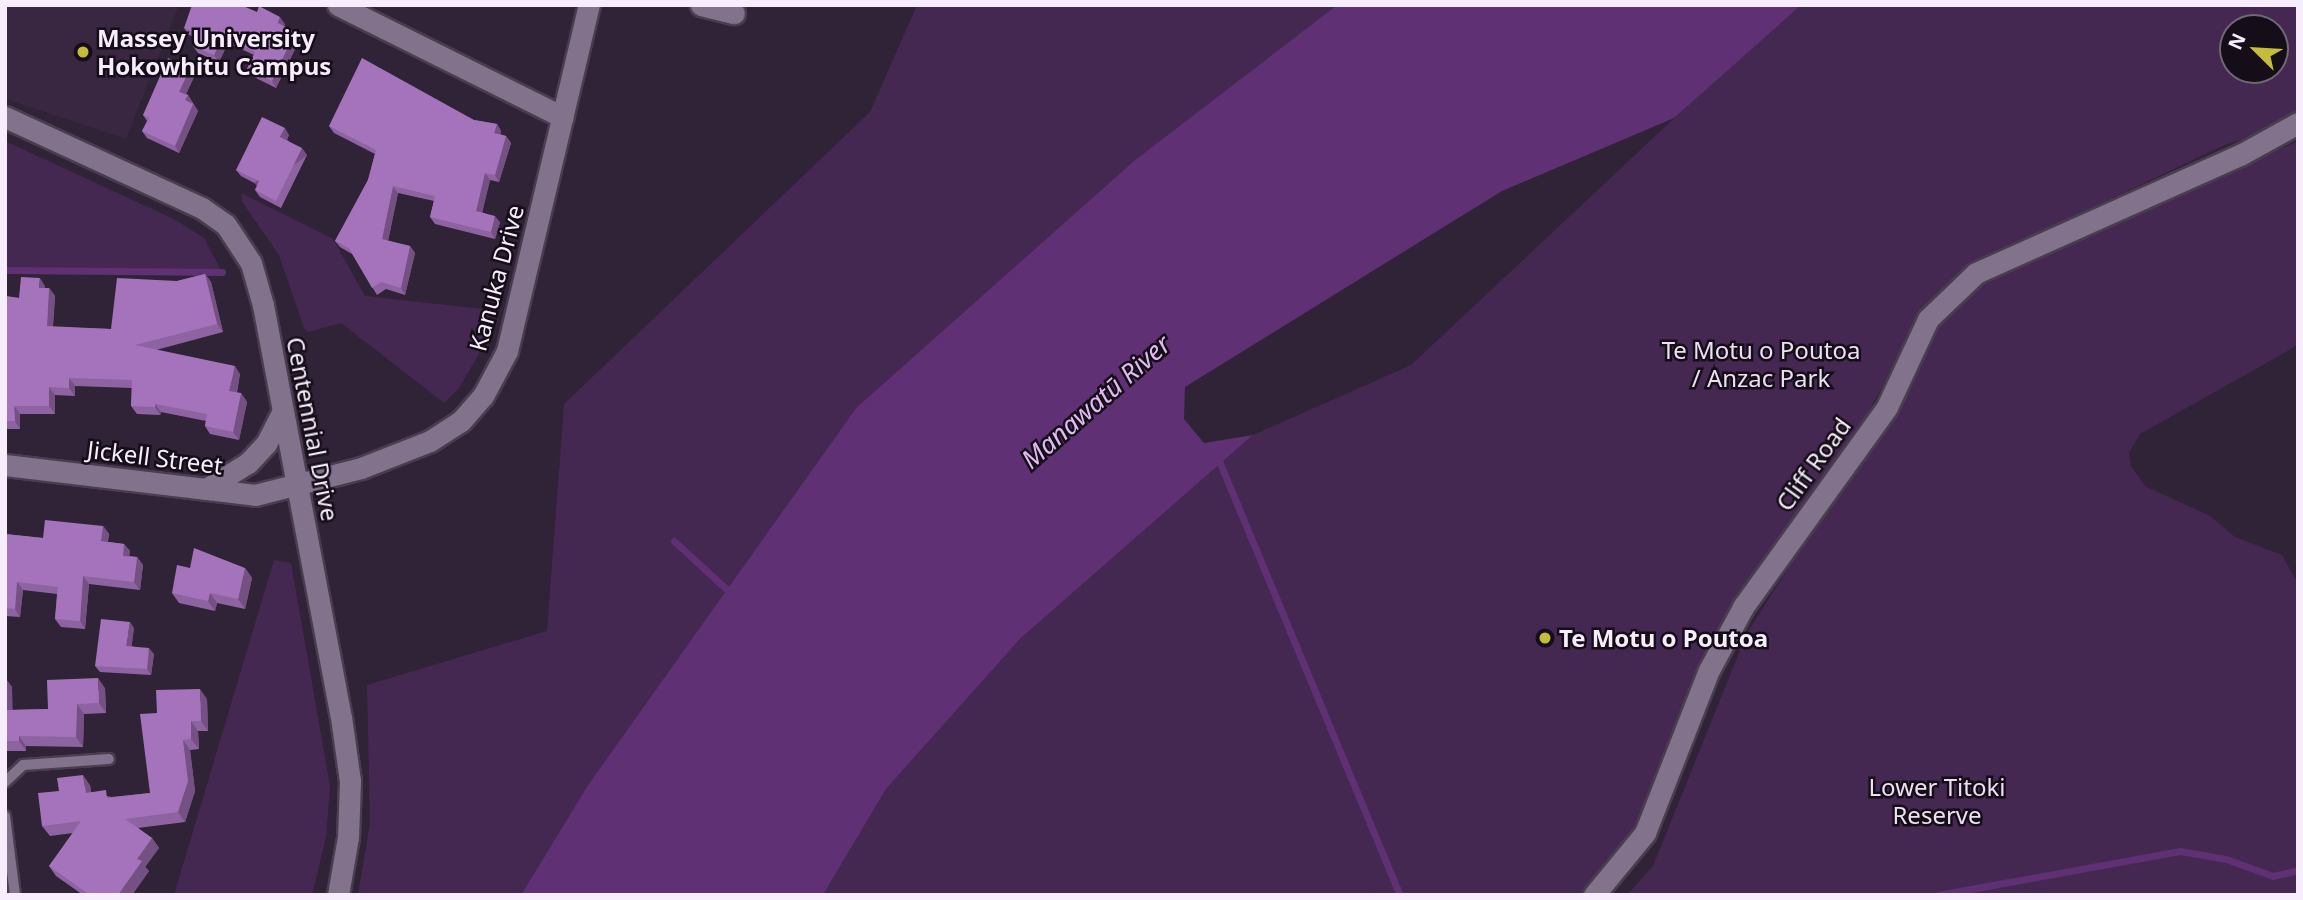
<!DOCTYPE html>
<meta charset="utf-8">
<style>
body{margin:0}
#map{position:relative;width:2303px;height:900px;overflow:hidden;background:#302237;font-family:"Noto Sans",sans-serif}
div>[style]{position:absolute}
.built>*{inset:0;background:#392641}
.green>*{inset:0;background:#442851}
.water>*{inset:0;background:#5f3073}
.stream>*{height:7px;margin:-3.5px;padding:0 3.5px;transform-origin:3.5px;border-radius:3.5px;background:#5f3073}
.roads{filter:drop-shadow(2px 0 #493d4f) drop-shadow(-2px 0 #493d4f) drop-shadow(0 2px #493d4f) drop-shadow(0 -2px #493d4f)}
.lane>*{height:10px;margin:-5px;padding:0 5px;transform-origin:5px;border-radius:5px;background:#83728b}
.street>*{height:21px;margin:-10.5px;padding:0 10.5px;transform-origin:10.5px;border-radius:10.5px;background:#83728b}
.wall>*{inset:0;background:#8e63a1}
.shaded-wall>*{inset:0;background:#745083;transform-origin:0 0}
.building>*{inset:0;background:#a573bb}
.dots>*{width:19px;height:19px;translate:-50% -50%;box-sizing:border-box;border:4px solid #150e18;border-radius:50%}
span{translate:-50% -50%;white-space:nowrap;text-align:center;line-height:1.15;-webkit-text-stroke:5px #150e18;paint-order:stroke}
.poi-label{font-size:24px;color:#f7edfc;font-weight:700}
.left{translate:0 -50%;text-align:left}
.street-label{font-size:24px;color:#f7edfc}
.park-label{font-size:24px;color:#ecdff2}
.water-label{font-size:26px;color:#e1baf4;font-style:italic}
.frame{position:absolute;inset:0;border:7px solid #f7edfc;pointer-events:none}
.north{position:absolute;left:2219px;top:14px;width:70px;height:70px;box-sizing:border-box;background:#150e18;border:2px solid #6f6773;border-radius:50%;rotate:294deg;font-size:19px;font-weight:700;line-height:28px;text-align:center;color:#f7edfc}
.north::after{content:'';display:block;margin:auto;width:24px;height:32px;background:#c6bc3c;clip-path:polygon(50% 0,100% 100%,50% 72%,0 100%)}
</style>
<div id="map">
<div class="built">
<div style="clip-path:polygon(5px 5px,179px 5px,126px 139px,5px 99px)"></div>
</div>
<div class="green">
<div style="clip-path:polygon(917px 5px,1337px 5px,1135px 160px,856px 408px,588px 785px,521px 895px,358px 895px,370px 823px,367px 685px,547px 631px,564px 404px,870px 112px)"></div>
<div style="clip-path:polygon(evenodd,1801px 5px,2298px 5px,2298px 112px,2268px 131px,2225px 145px,1974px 263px,1925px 310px,1862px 423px,1766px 563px,1649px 806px,1620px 849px,1580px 895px,823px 895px,886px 789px,1021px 638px,1253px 435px,1411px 365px,1731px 65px,1801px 5px,2233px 28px,2275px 28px,2275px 70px,2233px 70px,2233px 28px)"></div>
<div style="clip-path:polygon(5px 141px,174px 219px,204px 238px,222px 272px,5px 270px)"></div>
<div style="clip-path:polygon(2298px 141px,2298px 345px,2140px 434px,2129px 453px,2131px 466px,2145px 486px,2210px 516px,2235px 537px,2282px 555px,2298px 584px,2298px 895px,1627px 895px,1653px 866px,1747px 633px,1839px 489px,1887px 425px,1937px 326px,1959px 302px,1992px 278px)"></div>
<div style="clip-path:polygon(241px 193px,333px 239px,365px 296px,492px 310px,479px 354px,459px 388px,444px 403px,341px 323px,308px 332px,304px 328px,279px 255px,243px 203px)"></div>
<div style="clip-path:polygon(274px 560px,291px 563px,330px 786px,326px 837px,312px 895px,174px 895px)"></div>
</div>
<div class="water">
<div style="clip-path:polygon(1337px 5px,1801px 5px,1674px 118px,1502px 191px,1185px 387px,1184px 419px,1204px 443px,1253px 435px,1021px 638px,886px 789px,823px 895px,521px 895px,588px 785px,856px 408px,1135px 160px)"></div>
</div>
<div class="stream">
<div style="left:5px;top:270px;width:217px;rotate:0.5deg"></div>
<div style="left:1217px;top:456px;width:476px;rotate:67.4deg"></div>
<div style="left:674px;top:541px;width:80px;rotate:42.5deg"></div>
<div style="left:1938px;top:895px;width:246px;rotate:-10.3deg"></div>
<div style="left:2180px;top:851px;width:47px;rotate:9.9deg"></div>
<div style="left:2226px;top:859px;width:50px;rotate:19.9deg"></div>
<div style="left:2273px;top:876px;width:26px;rotate:-13deg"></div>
</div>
<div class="roads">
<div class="lane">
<div style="left:5px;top:782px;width:25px;rotate:-43deg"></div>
<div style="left:23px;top:765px;width:86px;rotate:-4deg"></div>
<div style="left:5px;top:816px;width:80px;rotate:82.8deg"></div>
</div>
<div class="street">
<div style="left:338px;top:5px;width:251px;rotate:26.5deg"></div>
<div style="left:701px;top:5px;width:34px;rotate:14deg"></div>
<div style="left:5px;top:117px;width:217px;rotate:24.8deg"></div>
<div style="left:202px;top:208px;width:29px;rotate:35deg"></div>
<div style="left:226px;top:225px;width:45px;rotate:56.7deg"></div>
<div style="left:251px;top:263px;width:44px;rotate:74.1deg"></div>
<div style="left:263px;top:305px;width:419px;rotate:79.3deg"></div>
<div style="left:341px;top:717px;width:65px;rotate:82deg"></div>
<div style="left:350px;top:781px;width:56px;rotate:92deg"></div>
<div style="left:348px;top:837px;width:59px;rotate:99.8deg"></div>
<div style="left:5px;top:465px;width:252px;rotate:6.8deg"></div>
<div style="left:255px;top:495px;width:109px;rotate:-14.3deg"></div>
<div style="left:361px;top:468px;width:74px;rotate:-21.4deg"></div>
<div style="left:430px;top:441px;width:37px;rotate:-33deg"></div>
<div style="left:461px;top:421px;width:33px;rotate:-49deg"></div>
<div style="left:483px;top:396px;width:51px;rotate:-61.9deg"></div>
<div style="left:507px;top:351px;width:356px;rotate:-76.7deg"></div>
<div style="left:206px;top:489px;width:49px;rotate:-31.8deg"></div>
<div style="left:248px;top:463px;width:26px;rotate:-47deg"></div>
<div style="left:266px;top:444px;width:37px;rotate:-63deg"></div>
<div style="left:1594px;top:895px;width:80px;rotate:-50.6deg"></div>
<div style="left:1645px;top:833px;width:175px;rotate:-68.6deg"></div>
<div style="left:1709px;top:670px;width:72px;rotate:-61.6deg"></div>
<div style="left:1743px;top:607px;width:246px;rotate:-54.2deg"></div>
<div style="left:1887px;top:407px;width:97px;rotate:-65deg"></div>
<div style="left:1928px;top:319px;width:66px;rotate:-43.8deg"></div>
<div style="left:1976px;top:273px;width:289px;rotate:-24.1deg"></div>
<div style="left:2240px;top:155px;width:66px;rotate:-28.9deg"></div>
</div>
</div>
<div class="wall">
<div style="clip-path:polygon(285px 24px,284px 26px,295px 32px,300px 39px,276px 88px,252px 76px,247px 69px,254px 55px,228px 43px,219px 62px,198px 53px,193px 46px,197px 38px,189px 35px,184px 28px)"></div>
<div style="clip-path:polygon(190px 68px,195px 75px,186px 94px,188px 95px,198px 111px,179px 153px,147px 138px,142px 131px,147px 121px,143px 115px)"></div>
<div style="clip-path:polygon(474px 120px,497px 124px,501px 131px,500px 134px,506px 136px,511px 143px,499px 182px,490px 180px,482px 212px,500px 222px,495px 239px,435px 224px,430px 217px,434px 201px,398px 193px,388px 241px,410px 246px,415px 253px,405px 295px,386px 289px,377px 295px,352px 254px,340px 247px,335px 241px,368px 180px,375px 154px,334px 133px,329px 126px)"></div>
<div style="clip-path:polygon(289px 135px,287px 140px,307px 155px,281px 208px,260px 197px,255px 190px,258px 185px,241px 176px,236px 170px)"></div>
<div style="clip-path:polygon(205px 274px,211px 282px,223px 332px,156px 350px,240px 374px,237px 393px,241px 393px,247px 402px,239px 440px,210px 434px,205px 426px,206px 421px,161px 412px,160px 415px,137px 414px,131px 406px,132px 388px,75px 386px,75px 396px,55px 395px,55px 414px,20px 414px,20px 429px,5px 429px,5px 296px,19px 298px,45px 286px,45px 288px,49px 288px,55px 296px,53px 327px,111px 329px,177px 281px)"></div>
<div style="clip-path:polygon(103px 526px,109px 534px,108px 542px,124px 544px,130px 551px,129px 556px,137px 557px,143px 565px,140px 590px,89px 584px,85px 629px,61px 627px,55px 619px,57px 594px,23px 590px,20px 617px,5px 616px,5px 534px,43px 538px)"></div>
<div style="clip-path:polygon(190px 568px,245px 568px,252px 578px,245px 609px,217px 603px,215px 611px,179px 603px,172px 593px)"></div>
<div style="clip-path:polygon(134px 628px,131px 646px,154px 654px,151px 675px,100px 672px,95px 666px)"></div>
<div style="clip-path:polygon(5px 678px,12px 687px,12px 710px,48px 709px,105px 688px,106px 713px,84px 714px,83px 747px,26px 746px,26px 751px,5px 751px)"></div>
<div style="clip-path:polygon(207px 699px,208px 731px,198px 731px,199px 749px,190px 750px,195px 791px,185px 822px,138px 828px,152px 838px,159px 848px,145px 867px,149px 871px,132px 895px,83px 895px,56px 876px,49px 866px,73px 833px,50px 836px,42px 826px,59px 791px,90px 785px,91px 792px,111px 797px,150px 793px,157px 713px)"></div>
</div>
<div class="shaded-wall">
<div style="clip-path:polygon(280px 17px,285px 24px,282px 30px,278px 23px)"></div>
<div style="clip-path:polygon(295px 32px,300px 39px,276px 88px,272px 81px)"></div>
<div style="clip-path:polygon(223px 36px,228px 43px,219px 62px,214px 55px)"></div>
<div style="clip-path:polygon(190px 68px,195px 75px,184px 98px,179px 92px)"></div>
<div style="clip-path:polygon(188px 95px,192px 102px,190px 107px,185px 100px)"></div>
<div style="clip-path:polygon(193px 104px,198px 111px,179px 153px,175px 146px)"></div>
<div style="clip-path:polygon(497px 124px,501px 131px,499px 139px,494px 133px)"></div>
<div style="clip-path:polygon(285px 128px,289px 135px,285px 144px,280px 137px)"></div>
<div style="clip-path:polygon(506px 136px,511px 143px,499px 182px,495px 175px)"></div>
<div style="left:302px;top:148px;width:9px;height:59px;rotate:54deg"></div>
<div style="clip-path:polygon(485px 173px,490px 180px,481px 218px,476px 211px)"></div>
<div style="clip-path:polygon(393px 186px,398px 193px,387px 246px,382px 239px)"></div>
<div style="clip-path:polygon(495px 216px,500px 222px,495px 239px,491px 232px)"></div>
<div style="clip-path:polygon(410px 246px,415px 253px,405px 295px,401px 288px)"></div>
<div style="clip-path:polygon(205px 274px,211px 282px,223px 332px,217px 324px)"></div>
<div style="clip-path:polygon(40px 278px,45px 286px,45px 296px,39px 288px)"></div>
<div style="clip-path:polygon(49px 288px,55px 296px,52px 335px,47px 326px)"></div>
<div style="clip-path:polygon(235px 366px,240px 374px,235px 399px,229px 391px)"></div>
<div style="clip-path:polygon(69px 378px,75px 386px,75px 396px,69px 388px)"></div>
<div style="clip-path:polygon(49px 387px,55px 395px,55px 414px,49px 406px)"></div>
<div style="clip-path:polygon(241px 393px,247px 402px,239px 440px,233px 432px)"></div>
<div style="clip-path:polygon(155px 404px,161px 412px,160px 415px,155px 407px)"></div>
<div style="clip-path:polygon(14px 406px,20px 414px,20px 429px,15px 421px)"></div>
<div style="clip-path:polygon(103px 526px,109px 534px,106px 549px,101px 541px)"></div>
<div style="clip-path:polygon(124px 544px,130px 551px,128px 564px,123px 556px)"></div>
<div style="clip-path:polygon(137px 557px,143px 565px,140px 590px,134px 582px)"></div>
<div style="clip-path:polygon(245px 568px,252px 578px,245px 609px,238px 599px)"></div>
<div style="clip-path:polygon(83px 576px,89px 584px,85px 629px,80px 621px)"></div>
<div style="clip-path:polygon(17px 582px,23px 590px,20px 617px,15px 609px)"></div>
<div style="clip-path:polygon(210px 593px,217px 603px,215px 611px,208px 601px)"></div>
<div style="clip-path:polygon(130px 622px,134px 628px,131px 652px,126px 646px)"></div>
<div style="clip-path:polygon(149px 648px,154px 654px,151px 675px,147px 669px)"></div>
<div style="clip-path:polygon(5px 678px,12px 687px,13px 720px,6px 710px)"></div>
<div style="clip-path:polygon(98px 678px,105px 688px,106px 713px,99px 703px)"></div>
<div style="clip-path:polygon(200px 689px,207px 699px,208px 731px,201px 721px)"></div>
<div style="clip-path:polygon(77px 704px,84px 714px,83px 747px,76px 737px)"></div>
<div style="clip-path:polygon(191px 721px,198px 731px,199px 749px,191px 739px)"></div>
<div style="clip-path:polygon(19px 736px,26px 746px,26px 751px,19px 741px)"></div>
<div style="clip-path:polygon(183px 740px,190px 750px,195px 791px,185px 822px,178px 812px)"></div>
<div style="clip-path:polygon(83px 775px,90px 785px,93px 803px,86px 793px)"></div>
<div style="clip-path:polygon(152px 838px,159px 848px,145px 867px,149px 871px,132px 895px,118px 895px,137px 859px)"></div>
</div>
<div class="building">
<div style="clip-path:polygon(192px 5px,241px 5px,257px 12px,259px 6px,280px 17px,278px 23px,295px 32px,272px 81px,247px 69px,255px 52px,223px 36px,214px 55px,193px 46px,199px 35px,184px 28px)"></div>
<div style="clip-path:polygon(168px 58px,190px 68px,179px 92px,188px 95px,185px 100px,193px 104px,175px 146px,142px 131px,149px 118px,143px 115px)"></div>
<div style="clip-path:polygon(362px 58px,474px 120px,497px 124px,494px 133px,506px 136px,495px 175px,485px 173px,476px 211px,495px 216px,491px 232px,430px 217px,435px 196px,393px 186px,382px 239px,410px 246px,401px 288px,381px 282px,372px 288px,349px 248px,335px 241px,368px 180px,376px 150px,329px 126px)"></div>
<div style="clip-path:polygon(262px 117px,285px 128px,280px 137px,302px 148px,276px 201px,255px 190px,259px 181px,236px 170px)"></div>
<div style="clip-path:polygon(205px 274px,217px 324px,135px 345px,235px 366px,229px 391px,241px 393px,233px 432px,205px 426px,207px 414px,155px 404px,155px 407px,131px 406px,132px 380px,69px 378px,69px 388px,49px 387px,49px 406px,14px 406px,15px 421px,5px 421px,5px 296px,19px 298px,21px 277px,40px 278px,39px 288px,49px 288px,47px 326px,111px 329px,117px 278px,177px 281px)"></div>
<div style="clip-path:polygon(45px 520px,103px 526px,101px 541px,124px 544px,123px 556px,137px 557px,134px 582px,83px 576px,80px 621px,55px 619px,58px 587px,17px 582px,15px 609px,5px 608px,5px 534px,43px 538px)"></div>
<div style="clip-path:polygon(194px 548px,245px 568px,238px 599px,210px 593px,208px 601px,172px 593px,177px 565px,190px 568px)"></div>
<div style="clip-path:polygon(101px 619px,130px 622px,126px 646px,149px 648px,147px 669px,95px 666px)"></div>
<div style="clip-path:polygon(98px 678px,99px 703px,77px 704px,76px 737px,19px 736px,19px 741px,5px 741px,5px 697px,6px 710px,48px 709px,47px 680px)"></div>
<div style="clip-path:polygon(200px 689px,201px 721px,191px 721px,191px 739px,183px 740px,188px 781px,178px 812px,125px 819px,152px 838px,137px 859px,142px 861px,118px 895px,90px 895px,49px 866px,81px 821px,42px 826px,38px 793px,59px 791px,57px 778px,83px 775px,86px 793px,106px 790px,107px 798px,150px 793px,140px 714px,157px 713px,156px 690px)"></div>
</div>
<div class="dots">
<div style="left:83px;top:52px;background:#c6bc3c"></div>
<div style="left:1545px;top:638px;background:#c6bc3c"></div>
</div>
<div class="poi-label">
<span class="left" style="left:97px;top:52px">Massey University<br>Hokowhitu Campus</span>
<span class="left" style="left:1559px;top:638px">Te Motu o Poutoa</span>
</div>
<div class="street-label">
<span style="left:496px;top:278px;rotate:-75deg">Kanuka Drive</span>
<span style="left:313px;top:429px;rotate:79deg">Centennial Drive</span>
<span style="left:155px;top:457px;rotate:7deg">Jickell Street</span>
<span style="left:1813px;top:464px;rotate:-54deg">Cliff Road</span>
</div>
<div class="park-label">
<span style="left:1761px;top:364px">Te Motu o Poutoa<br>/ Anzac Park</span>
<span style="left:1937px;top:801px">Lower Titoki<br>Reserve</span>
</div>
<div class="water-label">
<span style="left:1096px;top:402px;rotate:-41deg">Manawatū River</span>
</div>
<div class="frame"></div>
<div class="north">N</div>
</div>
